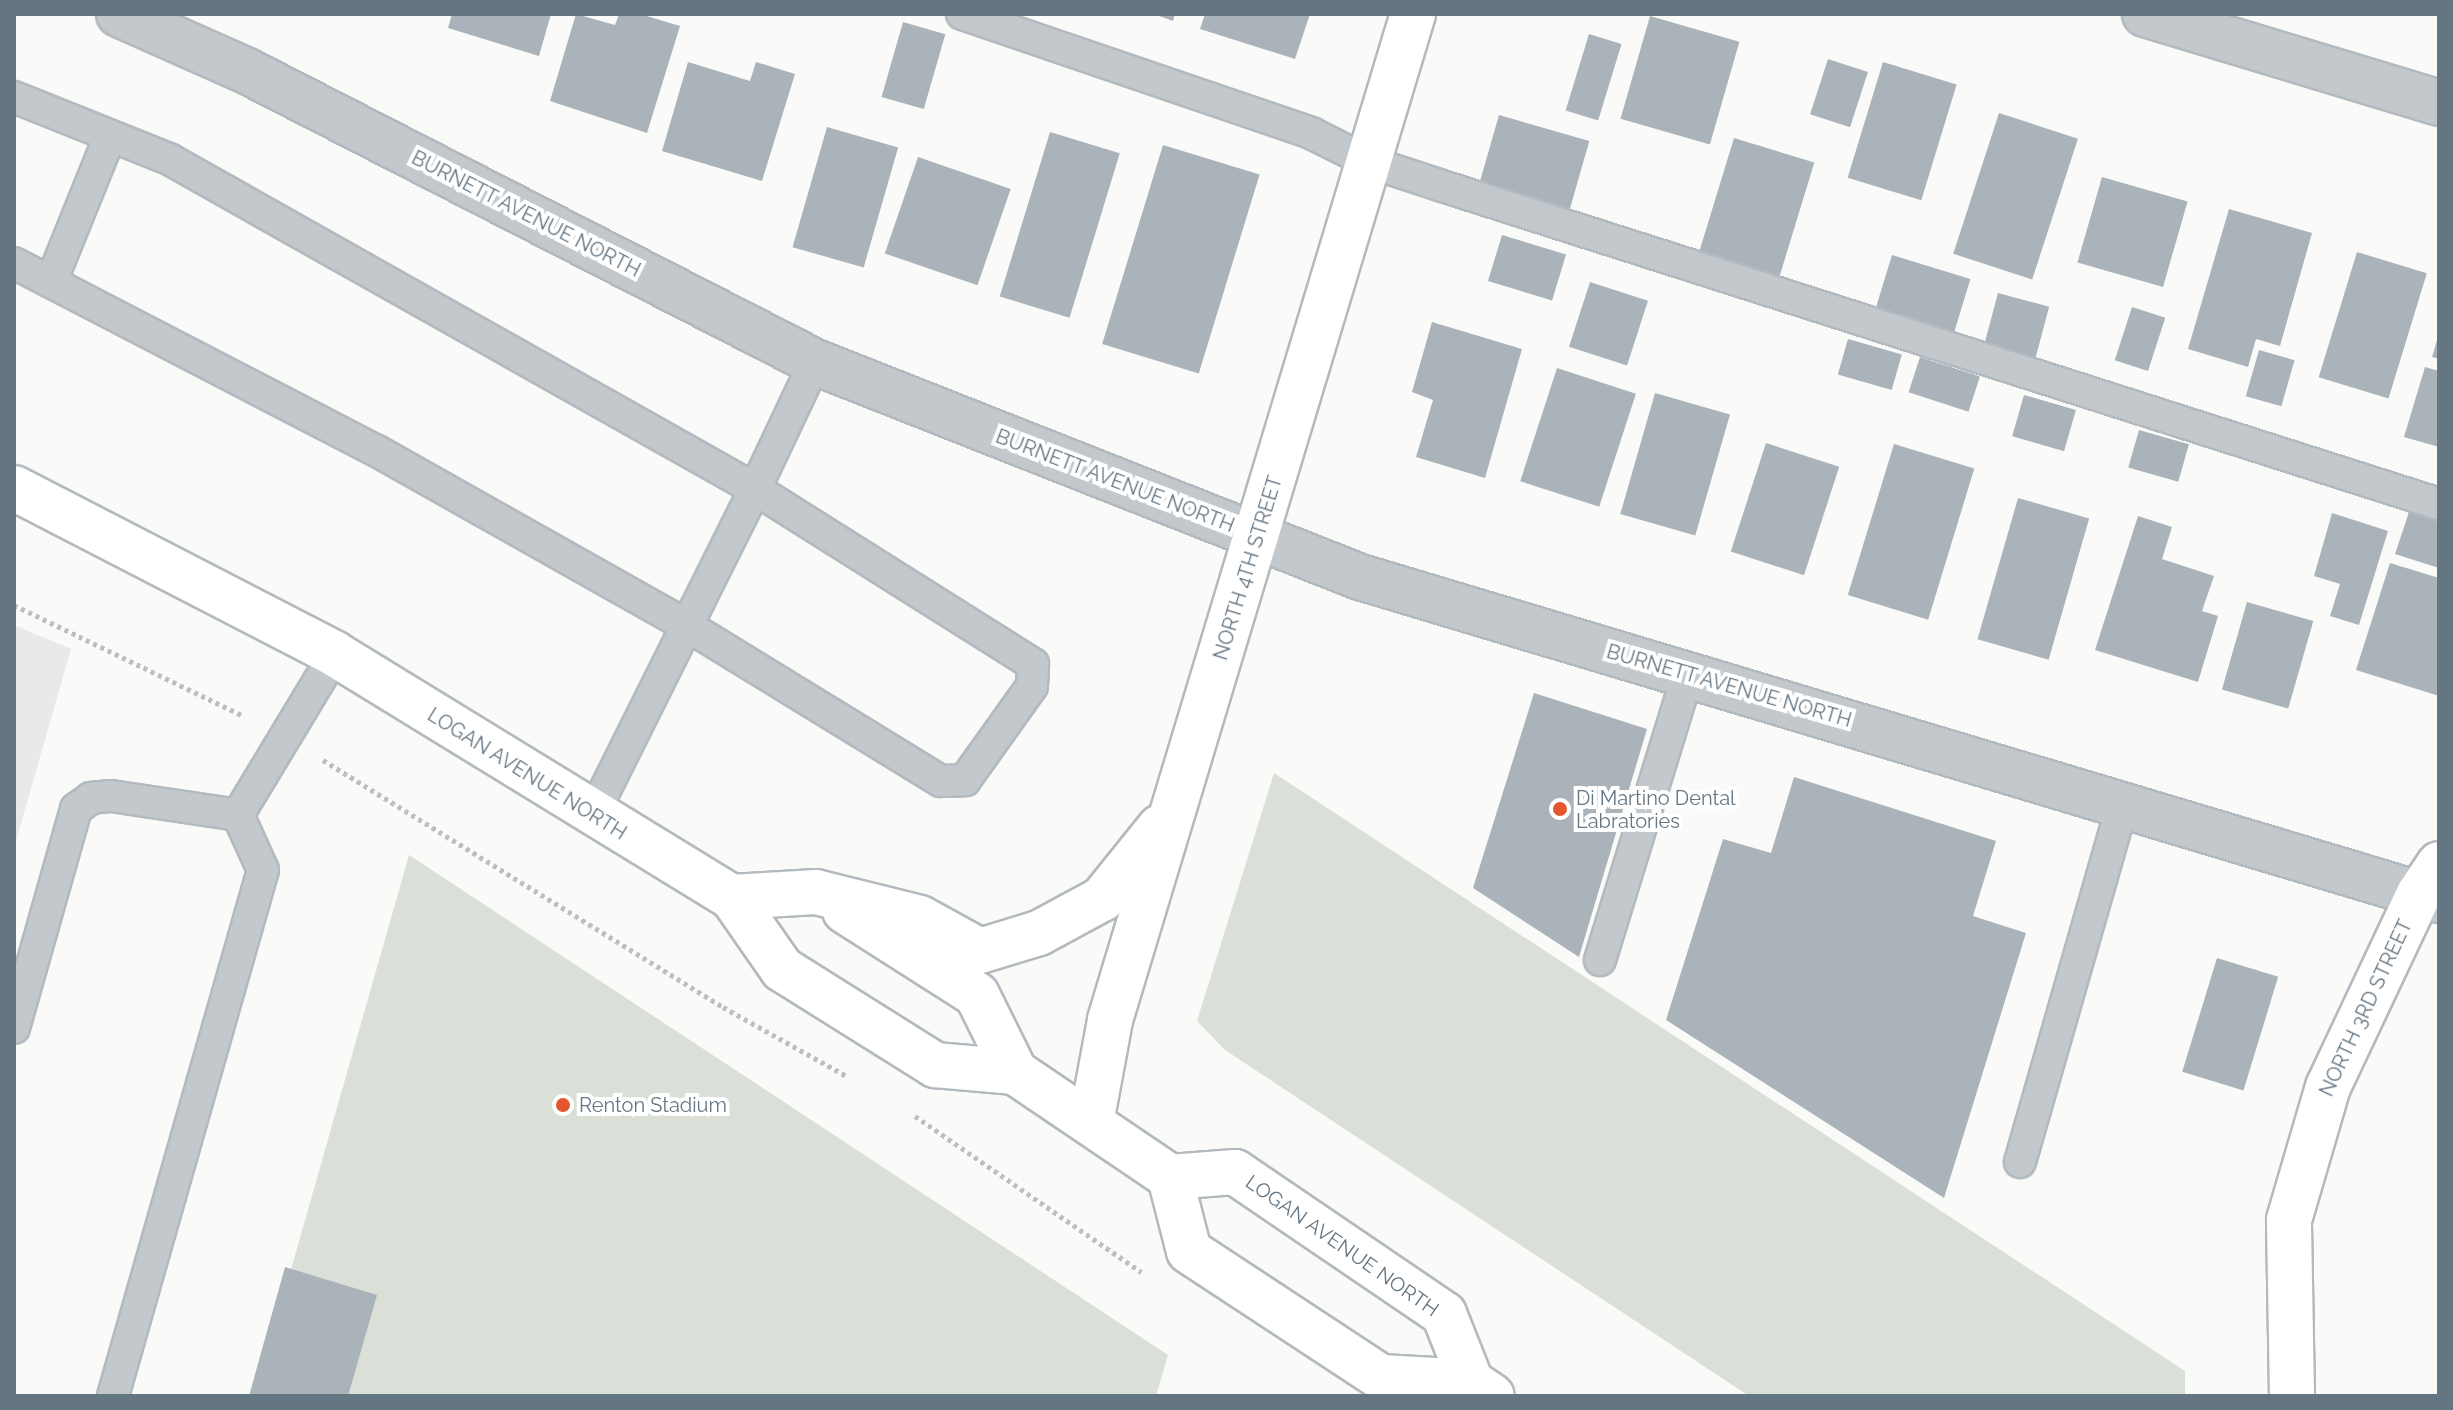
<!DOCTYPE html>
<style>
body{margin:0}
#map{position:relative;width:2453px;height:1410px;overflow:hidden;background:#fafaf8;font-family:Raleway,sans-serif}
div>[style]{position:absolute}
.built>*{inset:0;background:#e8e9e9}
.green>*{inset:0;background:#dadfd7}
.building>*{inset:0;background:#aab3b9;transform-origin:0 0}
.path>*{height:5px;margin-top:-2.5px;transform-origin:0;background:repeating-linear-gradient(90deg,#bbbfc2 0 4px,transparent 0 8px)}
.roads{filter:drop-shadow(2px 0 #b3babf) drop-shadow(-2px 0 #b3babf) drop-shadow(0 2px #b3babf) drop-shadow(0 -2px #b3babf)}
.service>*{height:30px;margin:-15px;padding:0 15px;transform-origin:15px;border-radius:15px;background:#c3c8cc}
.minor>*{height:44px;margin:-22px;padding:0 22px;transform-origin:22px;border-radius:22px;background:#c3c8cc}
.tertiary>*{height:44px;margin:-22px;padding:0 22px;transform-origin:22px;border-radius:22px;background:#c3c8cc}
.secondary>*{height:44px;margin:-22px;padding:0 22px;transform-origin:22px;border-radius:22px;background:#fff}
.dots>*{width:22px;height:22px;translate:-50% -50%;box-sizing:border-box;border:4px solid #fff;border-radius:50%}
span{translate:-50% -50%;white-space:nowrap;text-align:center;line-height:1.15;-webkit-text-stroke:8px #fff;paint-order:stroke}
.street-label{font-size:20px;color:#657683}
.poi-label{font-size:20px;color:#657683}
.left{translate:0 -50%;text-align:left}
.frame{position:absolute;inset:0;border:16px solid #657683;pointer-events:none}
</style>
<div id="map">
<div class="built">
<div style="clip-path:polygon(14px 625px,71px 649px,14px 848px)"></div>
</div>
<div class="green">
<div style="clip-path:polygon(1274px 773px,2185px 1371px,2185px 1396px,1749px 1396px,1225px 1050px,1197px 1021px)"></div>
<div style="clip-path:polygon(409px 855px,1168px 1355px,1156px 1396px,255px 1396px)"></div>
</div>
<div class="building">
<div style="clip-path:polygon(452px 14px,551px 14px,539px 56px,448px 28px)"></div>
<div style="clip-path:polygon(576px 14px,615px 25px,619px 14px,640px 14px,680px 26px,647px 133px,550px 101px)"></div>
<div style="clip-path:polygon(1154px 14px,1175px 14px,1173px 21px)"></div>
<div style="clip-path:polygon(1205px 14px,1310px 14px,1295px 59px,1200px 29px)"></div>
<div style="left:1650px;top:16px;width:93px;height:107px;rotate:16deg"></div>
<div style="left:903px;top:22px;width:44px;height:78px;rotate:16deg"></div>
<div style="left:1589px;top:34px;width:34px;height:80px;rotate:17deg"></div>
<div style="left:1828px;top:59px;width:42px;height:58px;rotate:18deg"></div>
<div style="clip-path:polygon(688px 62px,750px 81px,756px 62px,795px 74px,762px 181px,662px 151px)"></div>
<div style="left:1883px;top:62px;width:77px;height:121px;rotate:17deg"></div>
<div style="left:1999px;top:113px;width:83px;height:148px;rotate:18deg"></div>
<div style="left:1499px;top:115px;width:94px;height:71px;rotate:16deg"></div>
<div style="left:827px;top:127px;width:74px;height:125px;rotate:16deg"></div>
<div style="left:1050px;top:132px;width:73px;height:172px;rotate:17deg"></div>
<div style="left:1734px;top:138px;width:84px;height:130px;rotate:17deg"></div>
<div style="left:1163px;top:145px;width:101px;height:208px;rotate:17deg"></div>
<div style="left:918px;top:157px;width:98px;height:102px;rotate:19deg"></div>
<div style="left:2102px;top:177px;width:89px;height:89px;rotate:16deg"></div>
<div style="clip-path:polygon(2229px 209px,2312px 233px,2280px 346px,2256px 339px,2248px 367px,2188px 349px)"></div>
<div style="left:1502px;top:235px;width:67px;height:48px;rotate:17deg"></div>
<div style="left:2357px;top:252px;width:73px;height:131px;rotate:17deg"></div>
<div style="left:1892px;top:255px;width:82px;height:64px;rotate:17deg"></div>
<div style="left:1590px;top:282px;width:61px;height:68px;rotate:18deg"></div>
<div style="left:1998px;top:293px;width:53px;height:54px;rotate:15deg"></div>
<div style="left:2132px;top:307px;width:35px;height:56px;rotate:18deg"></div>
<div style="clip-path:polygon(1432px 322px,1522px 349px,1485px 478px,1416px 457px,1433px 400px,1412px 392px)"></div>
<div style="clip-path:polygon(2438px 337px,2439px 337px,2439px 359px,2432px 357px)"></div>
<div style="left:1848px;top:339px;width:56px;height:37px;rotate:16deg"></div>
<div style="left:2259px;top:350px;width:37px;height:48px;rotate:16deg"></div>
<div style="left:1920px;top:357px;width:63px;height:37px;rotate:18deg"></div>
<div style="clip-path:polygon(2425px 367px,2439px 371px,2439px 447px,2404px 437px)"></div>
<div style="left:1557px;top:368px;width:83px;height:119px;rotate:18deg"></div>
<div style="left:1655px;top:393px;width:78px;height:126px;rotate:16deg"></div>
<div style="left:2024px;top:395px;width:54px;height:43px;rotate:16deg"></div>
<div style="left:2139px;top:430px;width:52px;height:39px;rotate:16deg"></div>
<div style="left:1766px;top:443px;width:77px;height:114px;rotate:18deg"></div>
<div style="left:1894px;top:444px;width:84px;height:158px;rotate:17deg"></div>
<div style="left:2018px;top:498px;width:74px;height:147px;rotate:16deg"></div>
<div style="clip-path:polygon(2409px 512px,2439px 522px,2439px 568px,2395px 554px)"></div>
<div style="clip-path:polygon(2332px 513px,2388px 531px,2359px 625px,2330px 616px,2340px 584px,2314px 576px)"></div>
<div style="clip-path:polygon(2138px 516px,2172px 527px,2162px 559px,2214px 576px,2202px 611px,2218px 616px,2198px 682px,2095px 650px)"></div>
<div style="clip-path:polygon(2390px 563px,2439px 578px,2439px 696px,2356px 670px)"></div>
<div style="left:2247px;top:602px;width:69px;height:91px;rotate:16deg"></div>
<div style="clip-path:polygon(1534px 693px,1647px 729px,1579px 957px,1473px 888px)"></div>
<div style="clip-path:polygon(1794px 777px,1996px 841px,1973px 916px,2026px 933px,1944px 1198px,1666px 1020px,1723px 839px,1771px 853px)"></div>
<div style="left:2217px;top:958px;width:64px;height:119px;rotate:17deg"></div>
<div style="clip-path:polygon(285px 1267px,377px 1295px,348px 1396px,249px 1396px)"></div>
</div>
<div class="path">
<div style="left:14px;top:605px;width:255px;rotate:25.8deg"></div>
<div style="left:323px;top:760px;width:470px;rotate:31.7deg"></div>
<div style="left:723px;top:1007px;width:143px;rotate:29.2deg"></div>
<div style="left:915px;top:1116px;width:275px;rotate:34.6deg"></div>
</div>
<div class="roads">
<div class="service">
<div style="left:962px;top:14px;width:369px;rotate:18.8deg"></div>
<div style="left:1311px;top:133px;width:65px;rotate:26.6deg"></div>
<div style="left:1369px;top:162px;width:74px;rotate:18.2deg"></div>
<div style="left:1439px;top:185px;width:1050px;rotate:17.69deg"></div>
<div style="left:14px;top:97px;width:167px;rotate:21.8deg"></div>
<div style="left:169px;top:159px;width:673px;rotate:29.39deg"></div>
<div style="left:755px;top:489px;width:365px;rotate:116.5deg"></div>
<div style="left:14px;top:263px;width:409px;rotate:27.4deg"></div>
<div style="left:377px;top:451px;width:355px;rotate:29.4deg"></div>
<div style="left:686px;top:625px;width:299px;rotate:31.5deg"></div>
<div style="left:941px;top:781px;width:24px;rotate:-2deg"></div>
<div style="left:965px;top:780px;width:115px;rotate:-54.5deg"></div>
<div style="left:1032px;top:686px;width:22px;rotate:-87deg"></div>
<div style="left:1033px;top:664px;width:328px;rotate:-147.8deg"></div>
<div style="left:755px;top:489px;width:140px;rotate:-64.7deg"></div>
<div style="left:51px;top:282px;width:157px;rotate:-68deg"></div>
<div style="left:238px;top:815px;width:188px;rotate:-58.9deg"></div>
<div style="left:1600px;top:960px;width:299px;rotate:-72.9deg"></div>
<div style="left:14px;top:1028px;width:228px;rotate:-74.2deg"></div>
<div style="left:76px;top:809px;width:19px;rotate:-36deg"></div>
<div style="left:91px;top:798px;width:20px;rotate:-6deg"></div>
<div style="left:111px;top:796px;width:128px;rotate:8.5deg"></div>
<div style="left:238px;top:815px;width:60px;rotate:65.6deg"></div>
<div style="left:263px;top:870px;width:547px;rotate:105.92deg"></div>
<div style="left:2020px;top:1162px;width:373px;rotate:-74deg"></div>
</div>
<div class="minor">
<div style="left:119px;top:14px;width:140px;rotate:24deg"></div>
<div style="left:247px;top:71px;width:638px;rotate:27.13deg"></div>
<div style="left:815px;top:362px;width:586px;rotate:21.53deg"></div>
<div style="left:1360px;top:577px;width:1126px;rotate:16.67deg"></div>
</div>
<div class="tertiary">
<div style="left:2145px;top:14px;width:307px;rotate:16.8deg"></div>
</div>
<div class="secondary">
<div style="left:14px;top:488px;width:361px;rotate:27.3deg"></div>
<div style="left:335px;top:654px;width:465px;rotate:31.5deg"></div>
<div style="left:732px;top:897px;width:88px;rotate:55.2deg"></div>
<div style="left:782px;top:969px;width:181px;rotate:32.1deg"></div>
<div style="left:935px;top:1065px;width:80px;rotate:5deg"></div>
<div style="left:1015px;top:1072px;width:187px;rotate:34.1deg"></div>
<div style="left:1170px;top:1177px;width:65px;rotate:-4.4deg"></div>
<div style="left:1235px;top:1172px;width:253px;rotate:34.2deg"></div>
<div style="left:1444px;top:1314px;width:73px;rotate:68.3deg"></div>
<div style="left:732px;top:897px;width:84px;rotate:-3.4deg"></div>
<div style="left:816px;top:892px;width:107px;rotate:14deg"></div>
<div style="left:920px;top:918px;width:68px;rotate:28.8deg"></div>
<div style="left:980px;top:951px;width:62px;rotate:-17deg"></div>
<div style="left:1039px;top:933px;width:72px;rotate:-28.4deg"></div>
<div style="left:1102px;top:899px;width:92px;rotate:-51.1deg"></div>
<div style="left:845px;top:911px;width:156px;rotate:32.5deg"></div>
<div style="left:977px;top:995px;width:86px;rotate:63.7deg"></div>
<div style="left:1091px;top:1123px;width:105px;rotate:-79.5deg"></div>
<div style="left:1110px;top:1020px;width:1051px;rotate:-73.24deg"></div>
<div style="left:1170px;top:1177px;width:76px;rotate:75.6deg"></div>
<div style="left:1189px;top:1251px;width:230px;rotate:33.3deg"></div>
<div style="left:1381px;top:1377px;width:90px;rotate:3.2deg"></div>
<div style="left:1471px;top:1382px;width:25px;rotate:34deg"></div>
<div style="left:2292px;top:1396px;width:176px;rotate:-91deg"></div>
<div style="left:2289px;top:1220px;width:139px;rotate:-73.7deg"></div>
<div style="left:2328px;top:1087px;width:213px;rotate:-64.8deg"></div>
<div style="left:2419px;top:894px;width:36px;rotate:-56deg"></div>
</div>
</div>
<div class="dots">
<div style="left:1560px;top:809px;background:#e4572e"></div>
<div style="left:563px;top:1105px;background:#e4572e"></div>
</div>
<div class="street-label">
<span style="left:526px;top:214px;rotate:27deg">BURNETT AVENUE NORTH</span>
<span style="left:1115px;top:481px;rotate:21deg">BURNETT AVENUE NORTH</span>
<span style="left:1248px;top:568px;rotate:-73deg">NORTH 4TH STREET</span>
<span style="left:1729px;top:686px;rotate:16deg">BURNETT AVENUE NORTH</span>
<span style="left:527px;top:774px;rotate:32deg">LOGAN AVENUE NORTH</span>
<span style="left:2366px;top:1008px;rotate:-65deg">NORTH 3RD STREET</span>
<span style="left:1342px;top:1246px;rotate:35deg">LOGAN AVENUE NORTH</span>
</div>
<div class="poi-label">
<span class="left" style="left:1576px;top:810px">Di Martino Dental<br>Labratories</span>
<span class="left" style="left:579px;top:1105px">Renton Stadium</span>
</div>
<div class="frame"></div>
</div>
